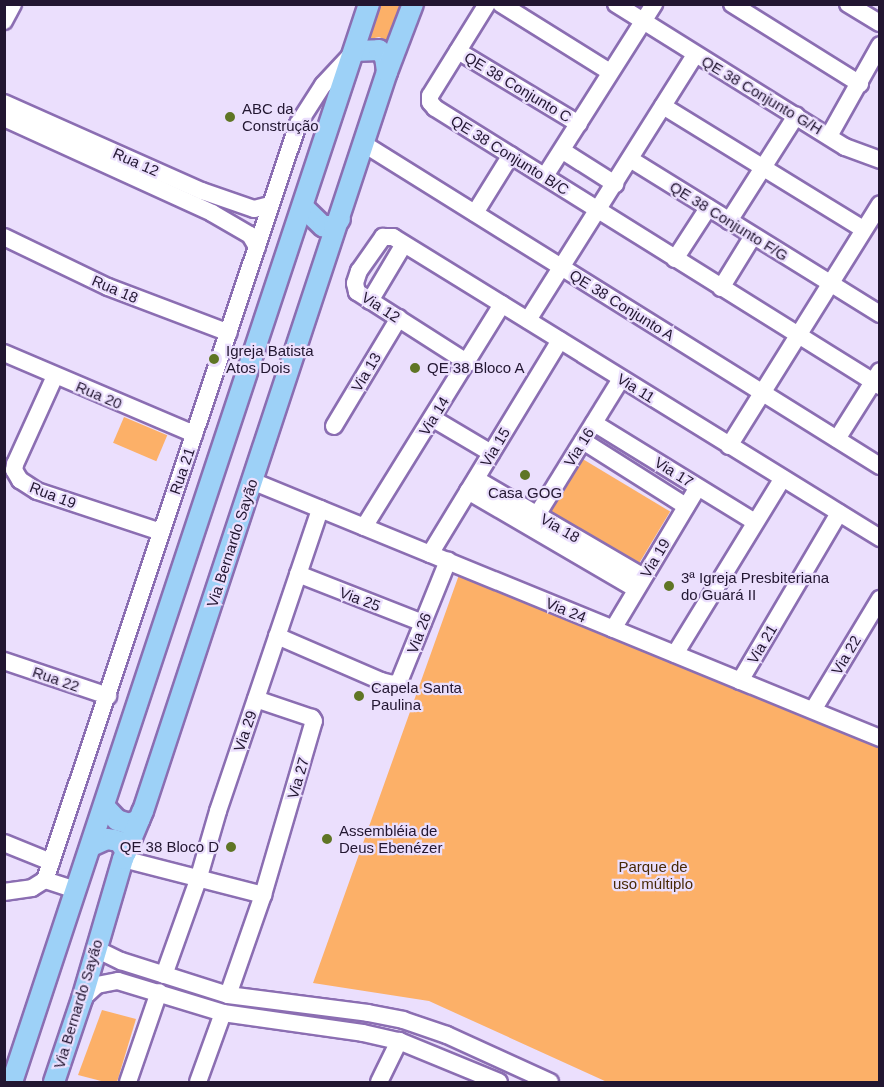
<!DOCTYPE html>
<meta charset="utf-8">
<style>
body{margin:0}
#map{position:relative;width:884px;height:1087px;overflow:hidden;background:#ebdffd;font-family:Helvetica,sans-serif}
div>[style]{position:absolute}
.green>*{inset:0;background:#fcb068;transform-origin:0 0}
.roads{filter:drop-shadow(2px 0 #8b6eb2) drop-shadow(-2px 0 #8b6eb2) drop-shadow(0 2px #8b6eb2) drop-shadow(0 -2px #8b6eb2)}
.minor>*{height:16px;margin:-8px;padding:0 8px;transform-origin:8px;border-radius:8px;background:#fff}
.major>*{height:20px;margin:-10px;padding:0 10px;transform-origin:10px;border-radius:10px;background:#9dd1f7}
.dots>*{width:16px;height:16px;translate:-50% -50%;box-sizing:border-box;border:3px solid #ebdffd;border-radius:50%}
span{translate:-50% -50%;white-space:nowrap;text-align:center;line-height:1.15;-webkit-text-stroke:4.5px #ebdffd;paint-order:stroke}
.street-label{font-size:15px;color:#221631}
.poi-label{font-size:15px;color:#221631}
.left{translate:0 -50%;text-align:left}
.right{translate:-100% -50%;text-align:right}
.park-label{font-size:15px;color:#472907}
.frame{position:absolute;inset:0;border:6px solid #221631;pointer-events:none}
</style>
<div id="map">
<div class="green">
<div style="clip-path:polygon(381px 5px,405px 5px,392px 51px,386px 40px,379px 37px,370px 39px)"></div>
<div style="left:124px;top:417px;width:47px;height:28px;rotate:23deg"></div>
<div style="left:581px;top:458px;width:104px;height:62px;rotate:31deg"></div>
<div style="clip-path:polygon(460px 572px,879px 742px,879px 1082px,607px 1082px,429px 1001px,313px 983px)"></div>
<div style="clip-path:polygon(102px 1010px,136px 1019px,117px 1082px,105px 1082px,78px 1075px)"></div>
</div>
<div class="roads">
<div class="minor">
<div style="left:487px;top:4px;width:108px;rotate:121.8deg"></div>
<div style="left:430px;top:96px;width:6px;rotate:90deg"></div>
<div style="left:430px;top:102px;width:8px;rotate:50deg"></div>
<div style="left:435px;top:108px;width:525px;rotate:31.99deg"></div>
<div style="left:501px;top:4px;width:128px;rotate:32deg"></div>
<div style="left:616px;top:4px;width:270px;rotate:32deg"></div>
<div style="left:845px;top:147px;width:37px;rotate:20deg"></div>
<div style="left:732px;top:4px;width:151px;rotate:32deg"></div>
<div style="left:848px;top:4px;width:37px;rotate:31deg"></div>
<div style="left:4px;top:21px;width:19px;rotate:-62deg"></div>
<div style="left:458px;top:51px;width:141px;rotate:31.1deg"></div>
<div style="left:4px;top:103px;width:217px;rotate:24deg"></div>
<div style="left:202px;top:191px;width:55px;rotate:19.1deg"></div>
<div style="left:254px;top:209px;width:16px;rotate:-14deg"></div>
<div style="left:663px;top:106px;width:235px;rotate:31.6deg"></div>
<div style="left:4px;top:118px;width:229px;rotate:24.5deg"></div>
<div style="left:212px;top:213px;width:44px;rotate:30.1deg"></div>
<div style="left:250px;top:235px;width:14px;rotate:60deg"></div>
<div style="left:829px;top:136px;width:104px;rotate:-60.7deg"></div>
<div style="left:364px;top:144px;width:608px;rotate:31.97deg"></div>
<div style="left:563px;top:151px;width:62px;rotate:32.4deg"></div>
<div style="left:630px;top:159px;width:294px;rotate:31.8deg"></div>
<div style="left:545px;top:176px;width:204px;rotate:-57.6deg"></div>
<div style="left:475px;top:213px;width:68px;rotate:-58.2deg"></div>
<div style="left:729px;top:221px;width:125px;rotate:-57.5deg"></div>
<div style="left:4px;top:237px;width:115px;rotate:25.7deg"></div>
<div style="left:108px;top:287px;width:129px;rotate:20.8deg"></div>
<div style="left:675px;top:259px;width:61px;rotate:-57.1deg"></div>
<div style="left:721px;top:288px;width:61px;rotate:-58.4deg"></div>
<div style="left:370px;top:301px;width:66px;rotate:-59.2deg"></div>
<div style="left:528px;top:320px;width:313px;rotate:-57.8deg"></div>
<div style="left:4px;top:353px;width:207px;rotate:23.1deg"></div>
<div style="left:468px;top:363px;width:132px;rotate:-147.4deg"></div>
<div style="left:357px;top:292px;width:9px;rotate:-103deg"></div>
<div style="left:355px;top:283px;width:13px;rotate:-72deg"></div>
<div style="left:359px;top:271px;width:42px;rotate:-54.8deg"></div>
<div style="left:383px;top:237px;width:10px"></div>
<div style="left:393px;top:237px;width:573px;rotate:31.72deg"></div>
<div style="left:55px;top:376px;width:97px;rotate:114.4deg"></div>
<div style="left:15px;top:464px;width:6px;rotate:99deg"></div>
<div style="left:14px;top:470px;width:12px;rotate:59deg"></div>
<div style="left:20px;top:480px;width:20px;rotate:33deg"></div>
<div style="left:37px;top:491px;width:131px;rotate:18.3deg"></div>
<div style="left:432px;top:418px;width:69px;rotate:30.7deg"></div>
<div style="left:594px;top:423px;width:189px;rotate:31.6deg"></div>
<div style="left:334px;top:426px;width:126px;rotate:-59deg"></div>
<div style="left:837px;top:439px;width:80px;rotate:-57.7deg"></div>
<div style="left:583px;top:441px;width:122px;rotate:32.3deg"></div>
<div style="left:729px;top:446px;width:285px;rotate:-58deg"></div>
<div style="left:476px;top:479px;width:194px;rotate:30.3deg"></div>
<div style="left:252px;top:481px;width:679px;rotate:22.26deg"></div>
<div style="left:468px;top:491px;width:194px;rotate:30.3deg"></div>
<div style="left:537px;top:515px;width:160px;rotate:-58.3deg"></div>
<div style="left:364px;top:527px;width:262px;rotate:-58.2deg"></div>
<div style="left:430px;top:554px;width:250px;rotate:-58.7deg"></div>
<div style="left:298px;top:574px;width:134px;rotate:21.4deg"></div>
<div style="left:613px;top:629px;width:165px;rotate:-59.1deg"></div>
<div style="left:277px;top:636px;width:113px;rotate:23.4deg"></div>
<div style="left:381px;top:681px;width:11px;rotate:15deg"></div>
<div style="left:392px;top:684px;width:7px;rotate:-16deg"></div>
<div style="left:399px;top:682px;width:131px;rotate:-68deg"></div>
<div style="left:675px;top:654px;width:206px;rotate:-58.5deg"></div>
<div style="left:4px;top:661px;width:110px;rotate:18.6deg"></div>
<div style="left:740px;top:681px;width:195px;rotate:-59.5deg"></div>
<div style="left:813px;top:710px;width:130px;rotate:-58.9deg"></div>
<div style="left:4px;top:843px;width:51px;rotate:22deg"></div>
<div style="left:123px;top:859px;width:145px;rotate:14.4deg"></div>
<div style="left:45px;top:880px;width:33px;rotate:18deg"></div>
<div style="left:4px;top:892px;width:28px;rotate:-8deg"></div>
<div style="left:32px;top:888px;width:15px;rotate:-32deg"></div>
<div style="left:45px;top:880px;width:797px;rotate:-71.5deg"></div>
<div style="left:298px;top:124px;width:46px;rotate:-57.3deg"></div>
<div style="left:323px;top:85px;width:42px;rotate:-46.9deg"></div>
<div style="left:96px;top:949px;width:28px;rotate:26deg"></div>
<div style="left:121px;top:961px;width:112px;rotate:17.6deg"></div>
<div style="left:228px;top:995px;width:141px;rotate:7.3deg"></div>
<div style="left:368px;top:1013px;width:36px;rotate:11deg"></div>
<div style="left:403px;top:1020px;width:46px;rotate:18.8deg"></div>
<div style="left:447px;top:1035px;width:113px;rotate:24.5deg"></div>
<div style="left:164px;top:975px;width:101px;rotate:-70.3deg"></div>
<div style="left:198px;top:880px;width:72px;rotate:-73.8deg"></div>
<div style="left:218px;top:811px;width:319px;rotate:-71.3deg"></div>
<div style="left:228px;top:995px;width:106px;rotate:-70.7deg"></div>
<div style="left:263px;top:895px;width:181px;rotate:-73.7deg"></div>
<div style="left:314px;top:721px;width:4px;rotate:-124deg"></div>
<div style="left:312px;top:718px;width:59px;rotate:-161.3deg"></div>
<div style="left:82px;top:999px;width:21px;rotate:-43deg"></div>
<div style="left:97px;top:985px;width:21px;rotate:-11deg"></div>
<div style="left:118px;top:981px;width:110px;rotate:16.9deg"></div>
<div style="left:223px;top:1013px;width:141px;rotate:8.1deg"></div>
<div style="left:363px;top:1033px;width:37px;rotate:13deg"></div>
<div style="left:399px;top:1041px;width:108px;rotate:22.3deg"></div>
<div style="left:128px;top:1082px;width:95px;rotate:-71deg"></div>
<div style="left:198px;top:1082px;width:73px;rotate:-70.1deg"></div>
<div style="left:379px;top:1082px;width:46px;rotate:-64deg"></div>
</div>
<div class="major">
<div style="left:354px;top:51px;width:25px;rotate:-2deg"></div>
<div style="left:379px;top:50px;width:9px;rotate:49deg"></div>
<div style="left:385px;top:57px;width:15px;rotate:82deg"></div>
<div style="left:303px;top:207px;width:28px;rotate:44deg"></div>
<div style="left:323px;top:226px;width:11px"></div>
<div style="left:334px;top:226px;width:9px;rotate:-49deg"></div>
<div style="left:104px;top:806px;width:19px;rotate:47deg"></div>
<div style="left:117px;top:820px;width:13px;rotate:18deg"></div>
<div style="left:129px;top:824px;width:11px;rotate:-22deg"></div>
<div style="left:139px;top:820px;width:9px;rotate:-69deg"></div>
<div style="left:91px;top:846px;width:17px;rotate:-24deg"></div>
<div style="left:107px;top:839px;width:7px;rotate:8deg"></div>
<div style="left:114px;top:840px;width:6px;rotate:18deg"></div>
<div style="left:120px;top:842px;width:12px;rotate:59deg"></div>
<div style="left:12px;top:1082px;width:1136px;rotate:-71.68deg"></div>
<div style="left:54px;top:1082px;width:88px;rotate:-71.4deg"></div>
<div style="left:82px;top:999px;width:146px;rotate:-73.7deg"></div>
<div style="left:123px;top:859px;width:52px;rotate:-67.4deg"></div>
<div style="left:143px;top:811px;width:778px;rotate:-71.73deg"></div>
<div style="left:387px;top:72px;width:73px;rotate:-69.1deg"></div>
</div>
</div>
<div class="dots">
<div style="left:230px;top:117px;background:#5f7525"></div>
<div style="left:214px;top:359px;background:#5f7525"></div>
<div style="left:415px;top:368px;background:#5f7525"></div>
<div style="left:525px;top:475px;background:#5f7525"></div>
<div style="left:669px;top:586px;background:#5f7525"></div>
<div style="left:359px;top:696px;background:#5f7525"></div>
<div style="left:327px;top:839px;background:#5f7525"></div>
<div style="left:231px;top:847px;background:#5f7525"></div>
</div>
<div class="street-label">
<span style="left:518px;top:87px;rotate:31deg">QE 38 Conjunto C</span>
<span style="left:762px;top:95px;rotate:31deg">QE 38 Conjunto G/H</span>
<span style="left:510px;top:155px;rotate:32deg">QE 38 Conjunto B/C</span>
<span style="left:136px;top:162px;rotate:24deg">Rua 12</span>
<span style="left:729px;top:221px;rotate:32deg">QE 38 Conjunto F/G</span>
<span style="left:115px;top:289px;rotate:23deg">Rua 18</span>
<span style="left:622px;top:305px;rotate:32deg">QE 38 Conjunto A</span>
<span style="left:381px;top:307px;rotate:33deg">Via 12</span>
<span style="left:366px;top:372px;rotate:-59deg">Via 13</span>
<span style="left:636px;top:388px;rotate:32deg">Via 11</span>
<span style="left:99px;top:395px;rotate:23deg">Rua 20</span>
<span style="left:434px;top:416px;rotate:-58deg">Via 14</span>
<span style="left:495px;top:447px;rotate:-59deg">Via 15</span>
<span style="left:579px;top:447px;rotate:-58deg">Via 16</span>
<span style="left:182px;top:471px;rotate:-71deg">Rua 21</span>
<span style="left:674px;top:472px;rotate:32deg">Via 17</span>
<span style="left:53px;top:495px;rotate:21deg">Rua 19</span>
<span style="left:560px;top:528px;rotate:30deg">Via 18</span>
<span style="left:232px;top:543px;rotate:-72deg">Via Bernardo Sayão</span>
<span style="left:655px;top:558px;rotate:-59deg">Via 19</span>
<span style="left:360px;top:599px;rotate:21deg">Via 25</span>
<span style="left:566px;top:610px;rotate:22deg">Via 24</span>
<span style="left:419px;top:633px;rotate:-69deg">Via 26</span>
<span style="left:762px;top:644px;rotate:-59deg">Via 21</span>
<span style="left:846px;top:655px;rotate:-59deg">Via 22</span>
<span style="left:56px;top:679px;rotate:19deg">Rua 22</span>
<span style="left:245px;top:731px;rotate:-71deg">Via 29</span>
<span style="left:298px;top:778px;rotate:-74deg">Via 27</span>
<span style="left:78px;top:1004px;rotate:-73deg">Via Bernardo Sayão</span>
</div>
<div class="poi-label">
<span class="left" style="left:242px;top:117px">ABC da<br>Construção</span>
<span class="left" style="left:226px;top:359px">Igreja Batista<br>Atos Dois</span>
<span class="left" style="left:427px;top:368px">QE 38 Bloco A</span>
<span style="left:525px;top:493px">Casa GOG</span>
<span class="left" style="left:681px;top:586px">3ª Igreja Presbiteriana<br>do Guará II</span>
<span class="left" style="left:371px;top:696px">Capela Santa<br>Paulina</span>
<span class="left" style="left:339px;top:839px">Assembléia de<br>Deus Ebenézer</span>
<span class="right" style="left:219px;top:847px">QE 38 Bloco D</span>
</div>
<div class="park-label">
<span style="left:653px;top:875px">Parque de<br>uso múltiplo</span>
</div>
<div class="frame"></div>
</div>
